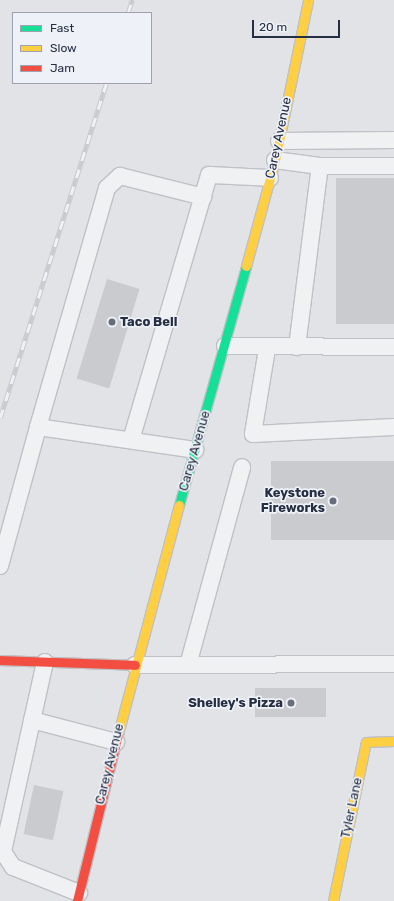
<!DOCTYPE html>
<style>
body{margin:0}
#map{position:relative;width:394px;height:901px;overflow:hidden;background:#e1e3e6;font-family:Rubik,sans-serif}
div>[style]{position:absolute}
.building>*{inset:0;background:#c9cbcf;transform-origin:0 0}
.roads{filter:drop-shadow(1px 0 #bfc1c4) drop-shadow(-1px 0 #bfc1c4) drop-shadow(0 1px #bfc1c4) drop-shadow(0 -1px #bfc1c4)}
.lane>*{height:16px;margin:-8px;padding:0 8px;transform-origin:8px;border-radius:8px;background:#f0f1f3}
.fast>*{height:9px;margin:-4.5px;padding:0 4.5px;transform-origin:4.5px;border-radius:4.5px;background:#16e098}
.slow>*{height:9px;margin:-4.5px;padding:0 4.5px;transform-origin:4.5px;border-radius:4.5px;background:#ffcf43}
.jam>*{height:9px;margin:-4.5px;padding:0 4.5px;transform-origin:4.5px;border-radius:4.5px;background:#f24e42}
.rail>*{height:4.5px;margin-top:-2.25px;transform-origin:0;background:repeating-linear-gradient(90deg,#eef1f7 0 9px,#c9cbcf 0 18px);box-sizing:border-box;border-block:1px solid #c9cbcf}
.dots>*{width:11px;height:11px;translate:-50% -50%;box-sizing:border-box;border:2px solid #eef1f7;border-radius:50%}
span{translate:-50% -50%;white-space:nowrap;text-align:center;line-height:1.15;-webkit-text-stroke:3.5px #eef1f7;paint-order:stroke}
.street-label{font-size:13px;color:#252e42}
.poi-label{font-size:13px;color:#252e42;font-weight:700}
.left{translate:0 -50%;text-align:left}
.right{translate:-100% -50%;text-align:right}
.legend{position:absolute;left:12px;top:12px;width:140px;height:72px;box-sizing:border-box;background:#eef1f7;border:1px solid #9ea3af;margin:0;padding:5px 7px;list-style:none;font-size:12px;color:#252e42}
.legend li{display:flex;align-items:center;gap:8px;height:20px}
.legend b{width:20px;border:1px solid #9ea3af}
.scale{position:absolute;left:252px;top:20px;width:88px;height:18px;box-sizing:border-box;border:2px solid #252e42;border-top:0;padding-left:5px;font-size:12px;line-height:14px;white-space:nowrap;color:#252e42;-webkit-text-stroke:3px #eef1f7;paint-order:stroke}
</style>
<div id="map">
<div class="building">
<div style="left:336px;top:178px;width:58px;height:146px"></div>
<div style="left:107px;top:279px;width:34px;height:104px;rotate:17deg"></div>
<div style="left:394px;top:461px;width:79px;height:123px;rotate:90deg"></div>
<div style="left:326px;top:688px;width:29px;height:71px;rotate:90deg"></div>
<div style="left:34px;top:785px;width:30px;height:50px;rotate:12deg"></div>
</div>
<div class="roads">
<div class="lane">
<div style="left:279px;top:141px;width:115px;rotate:-0.5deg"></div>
<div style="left:275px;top:160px;width:45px;rotate:7.6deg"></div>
<div style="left:320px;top:166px;width:74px"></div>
<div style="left:225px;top:346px;width:169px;rotate:0.3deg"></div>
<div style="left:297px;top:347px;width:182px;rotate:-82.8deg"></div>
<div style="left:267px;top:349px;width:86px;rotate:99.4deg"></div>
<div style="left:253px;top:434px;width:141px;rotate:-2.8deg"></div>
<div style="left:38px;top:427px;width:249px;rotate:-73.9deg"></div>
<div style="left:107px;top:188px;width:18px;rotate:-43deg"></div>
<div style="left:120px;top:176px;width:86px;rotate:14.2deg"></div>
<div style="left:131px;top:440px;width:276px;rotate:-73.6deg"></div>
<div style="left:209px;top:175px;width:61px;rotate:2.8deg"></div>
<div style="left:0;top:566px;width:144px;rotate:-74.7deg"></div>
<div style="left:38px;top:427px;width:159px;rotate:8.3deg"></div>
<div style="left:45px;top:662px;width:195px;rotate:102.5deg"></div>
<div style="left:3px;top:852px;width:18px;rotate:56deg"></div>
<div style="left:13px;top:867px;width:71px;rotate:21.5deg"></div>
<div style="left:135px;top:665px;width:259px;rotate:-0.2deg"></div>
<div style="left:188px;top:665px;width:205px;rotate:-74.7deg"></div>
<div style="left:32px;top:720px;width:87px;rotate:14.7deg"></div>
</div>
<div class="fast">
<div style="left:179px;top:505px;width:248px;rotate:-74.3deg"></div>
</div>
<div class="slow">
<div style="left:246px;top:266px;width:110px;rotate:-74.7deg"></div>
<div style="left:275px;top:160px;width:163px;rotate:-78.3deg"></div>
<div style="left:118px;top:734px;width:237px;rotate:-75.1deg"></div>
<div style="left:333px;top:901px;width:162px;rotate:-78.3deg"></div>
<div style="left:366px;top:742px;width:28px;rotate:-2deg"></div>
</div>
<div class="jam">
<div style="left:0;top:660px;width:135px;rotate:2.1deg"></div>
<div style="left:77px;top:901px;width:172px;rotate:-76.2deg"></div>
</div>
</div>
<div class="rail">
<div style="left:128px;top:13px;width:14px;rotate:-73deg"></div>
<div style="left:0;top:418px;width:351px;rotate:-72.4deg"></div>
</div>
<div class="dots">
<div style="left:112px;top:322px;background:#676d7b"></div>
<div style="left:333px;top:501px;background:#676d7b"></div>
<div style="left:291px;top:703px;background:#676d7b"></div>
</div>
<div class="street-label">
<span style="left:279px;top:138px;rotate:-78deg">Carey Avenue</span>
<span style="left:195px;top:451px;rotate:-74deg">Carey Avenue</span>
<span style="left:110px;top:764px;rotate:-76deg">Carey Avenue</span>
<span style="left:352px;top:808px;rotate:-78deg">Tyler Lane</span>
</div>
<div class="poi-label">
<span class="left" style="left:120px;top:322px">Taco Bell</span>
<span class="right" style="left:325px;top:501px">Keystone<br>Fireworks</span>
<span class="right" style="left:283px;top:703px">Shelley's Pizza</span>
</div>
<ul class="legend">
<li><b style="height:5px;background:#16e098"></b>Fast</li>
<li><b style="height:5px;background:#ffcf43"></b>Slow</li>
<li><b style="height:5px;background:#f24e42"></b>Jam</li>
</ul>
<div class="scale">20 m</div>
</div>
